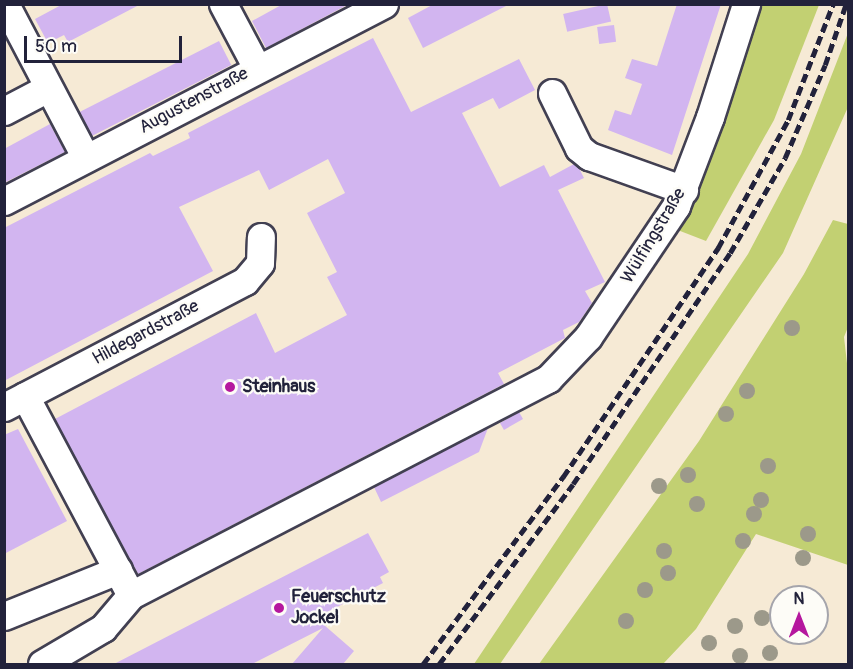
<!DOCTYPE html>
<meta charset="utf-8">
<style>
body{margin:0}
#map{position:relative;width:853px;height:669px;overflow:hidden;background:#f6ead5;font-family:Pangolin,sans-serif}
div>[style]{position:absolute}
.green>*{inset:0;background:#c2d072}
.building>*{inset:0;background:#d2b5f0;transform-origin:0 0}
.roads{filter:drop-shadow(2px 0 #424052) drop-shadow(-2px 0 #424052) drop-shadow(0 2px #424052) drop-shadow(0 -2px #424052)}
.minor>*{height:27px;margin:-13.5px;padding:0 13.5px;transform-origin:13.5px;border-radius:13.5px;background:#fff}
.rail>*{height:4.5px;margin-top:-2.25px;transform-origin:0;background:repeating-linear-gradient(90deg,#22223b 0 9px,transparent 0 13.5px)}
.trees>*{width:16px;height:16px;margin:-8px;border-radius:50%;background:#9c998a}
.dots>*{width:16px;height:16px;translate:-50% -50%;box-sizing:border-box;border:3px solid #fdfcf7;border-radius:50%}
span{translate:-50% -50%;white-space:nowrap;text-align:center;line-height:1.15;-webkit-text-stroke:4.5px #fdfcf7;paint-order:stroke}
.street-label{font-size:18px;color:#22223b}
.poi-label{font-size:18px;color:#22223b;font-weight:700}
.left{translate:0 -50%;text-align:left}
.frame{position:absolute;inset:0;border:6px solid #22223b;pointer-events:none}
.north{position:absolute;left:769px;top:585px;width:60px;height:60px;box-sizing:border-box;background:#fdfcf7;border:2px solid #a5a5ac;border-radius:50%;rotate:0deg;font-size:16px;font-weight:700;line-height:24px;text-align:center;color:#22223b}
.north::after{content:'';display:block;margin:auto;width:21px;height:27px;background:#b5179e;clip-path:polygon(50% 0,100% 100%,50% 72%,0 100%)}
.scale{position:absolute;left:24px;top:36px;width:158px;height:27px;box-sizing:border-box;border:3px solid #22223b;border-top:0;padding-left:8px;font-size:18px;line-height:21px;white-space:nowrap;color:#22223b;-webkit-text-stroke:4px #fdfcf7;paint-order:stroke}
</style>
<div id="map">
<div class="green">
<div style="clip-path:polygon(760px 5px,819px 5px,774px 120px,706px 241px,675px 229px)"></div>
<div style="clip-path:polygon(848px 33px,848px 107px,783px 253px,500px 664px,474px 664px,748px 254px,801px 154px)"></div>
<div style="clip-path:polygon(833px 220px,848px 224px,848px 327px,844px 337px,848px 372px,848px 565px,756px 534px,696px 629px,663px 664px,539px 664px,699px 441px,804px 274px)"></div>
</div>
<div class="building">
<div style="clip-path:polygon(63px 4px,141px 4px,68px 42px,64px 35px,48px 43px,35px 19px)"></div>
<div style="clip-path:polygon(283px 4px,349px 4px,266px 48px,252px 21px)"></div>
<div style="clip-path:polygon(434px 4px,510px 4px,423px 48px,408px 18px)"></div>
<div style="left:607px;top:4px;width:18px;height:45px;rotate:77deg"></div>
<div style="clip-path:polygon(677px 4px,721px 4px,672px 155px,608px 130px,615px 110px,631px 115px,642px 84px,625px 78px,632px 59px,657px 66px)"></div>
<div style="left:614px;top:25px;width:17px;height:17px;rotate:83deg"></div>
<div style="clip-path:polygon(373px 38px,411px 112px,519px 59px,535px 90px,499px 109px,493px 98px,462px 113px,500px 187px,544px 165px,550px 177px,574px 164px,579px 168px,584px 178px,558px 190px,605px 282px,585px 291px,592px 303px,579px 322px,563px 330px,565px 338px,498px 373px,504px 384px,138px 574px,55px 419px,256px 313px,275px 353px,347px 315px,327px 277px,337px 272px,307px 213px,345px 193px,328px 159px,269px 190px,259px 170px,179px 207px,213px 271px,4px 381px,4px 228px,150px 153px,153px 156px,190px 138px,188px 133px)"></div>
<div style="left:219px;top:41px;width:27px;height:157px;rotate:63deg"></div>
<div style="clip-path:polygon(50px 124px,65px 152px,4px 183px,4px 149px)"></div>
<div style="left:519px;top:412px;width:8px;height:22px;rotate:60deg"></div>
<div style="clip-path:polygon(488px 428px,479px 452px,381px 502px,374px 487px)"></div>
<div style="clip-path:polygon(18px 429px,67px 521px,4px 554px,4px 435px)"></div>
<div style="clip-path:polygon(368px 533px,389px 572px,380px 577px,383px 583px,316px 618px,354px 651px,343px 664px,292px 664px,323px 628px,252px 664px,114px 664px)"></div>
</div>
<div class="roads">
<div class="minor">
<div style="left:5px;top:4px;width:174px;rotate:62.3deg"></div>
<div style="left:223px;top:4px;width:72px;rotate:62deg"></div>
<div style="left:552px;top:93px;width:61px;rotate:63.9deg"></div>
<div style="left:579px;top:148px;width:13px;rotate:39deg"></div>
<div style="left:589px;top:156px;width:101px;rotate:19.7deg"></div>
<div style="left:4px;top:111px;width:50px;rotate:-27.6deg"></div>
<div style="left:4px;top:201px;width:428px;rotate:-27.4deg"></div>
<div style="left:25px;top:396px;width:225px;rotate:62deg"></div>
<div style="left:4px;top:407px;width:272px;rotate:-27.6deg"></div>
<div style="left:245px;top:281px;width:23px;rotate:-50deg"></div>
<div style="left:260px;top:263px;width:26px;rotate:-88deg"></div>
<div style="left:4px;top:616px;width:123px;rotate:-22deg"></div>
<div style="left:42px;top:664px;width:71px;rotate:-30.5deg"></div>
<div style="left:103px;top:628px;width:43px;rotate:-49.7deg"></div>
<div style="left:131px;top:595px;width:470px;rotate:-27.4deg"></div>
<div style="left:548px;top:379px;width:58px;rotate:-46.4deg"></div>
<div style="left:588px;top:337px;width:158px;rotate:-56.1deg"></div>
<div style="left:676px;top:206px;width:95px;rotate:-69.1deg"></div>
<div style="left:710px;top:117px;width:119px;rotate:-72.3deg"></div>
</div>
</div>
<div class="rail">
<div style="left:423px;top:664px;width:234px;rotate:-53.2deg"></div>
<div style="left:563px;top:477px;width:277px;rotate:-55.9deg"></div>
<div style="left:718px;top:248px;width:146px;rotate:-61.3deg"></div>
<div style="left:788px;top:120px;width:124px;rotate:-68.8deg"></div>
<div style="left:439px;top:664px;width:224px;rotate:-53.3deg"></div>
<div style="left:573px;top:484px;width:279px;rotate:-55.8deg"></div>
<div style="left:730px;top:253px;width:110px;rotate:-59.9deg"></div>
<div style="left:785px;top:158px;width:101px;rotate:-66.7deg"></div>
<div style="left:825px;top:65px;width:65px;rotate:-71deg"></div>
</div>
<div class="trees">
<div style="left:792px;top:328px"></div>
<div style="left:747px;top:391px"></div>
<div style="left:726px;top:414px"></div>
<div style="left:768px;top:466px"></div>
<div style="left:688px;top:475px"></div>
<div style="left:659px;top:486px"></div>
<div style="left:761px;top:500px"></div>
<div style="left:697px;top:504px"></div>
<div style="left:754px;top:514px"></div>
<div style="left:808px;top:534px"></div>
<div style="left:743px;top:541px"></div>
<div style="left:664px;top:551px"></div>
<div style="left:803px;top:558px"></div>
<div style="left:668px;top:573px"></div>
<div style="left:645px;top:590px"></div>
<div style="left:762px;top:618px"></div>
<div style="left:626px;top:621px"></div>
<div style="left:735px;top:626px"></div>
<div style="left:709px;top:643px"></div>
<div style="left:770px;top:653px"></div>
<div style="left:740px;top:656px"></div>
</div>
<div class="dots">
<div style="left:230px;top:387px;background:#b5179e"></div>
<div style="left:279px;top:608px;background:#b5179e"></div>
</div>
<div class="street-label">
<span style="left:194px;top:101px;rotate:-28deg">Augustenstraße</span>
<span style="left:654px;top:236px;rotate:-59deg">Wülfingstraße</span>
<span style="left:146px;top:333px;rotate:-28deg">Hildegardstraße</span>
</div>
<div class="poi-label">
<span class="left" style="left:242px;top:387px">Steinhaus</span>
<span class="left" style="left:291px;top:608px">Feuerschutz<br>Jockel</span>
</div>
<div class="frame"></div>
<div class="north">N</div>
<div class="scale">50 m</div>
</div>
